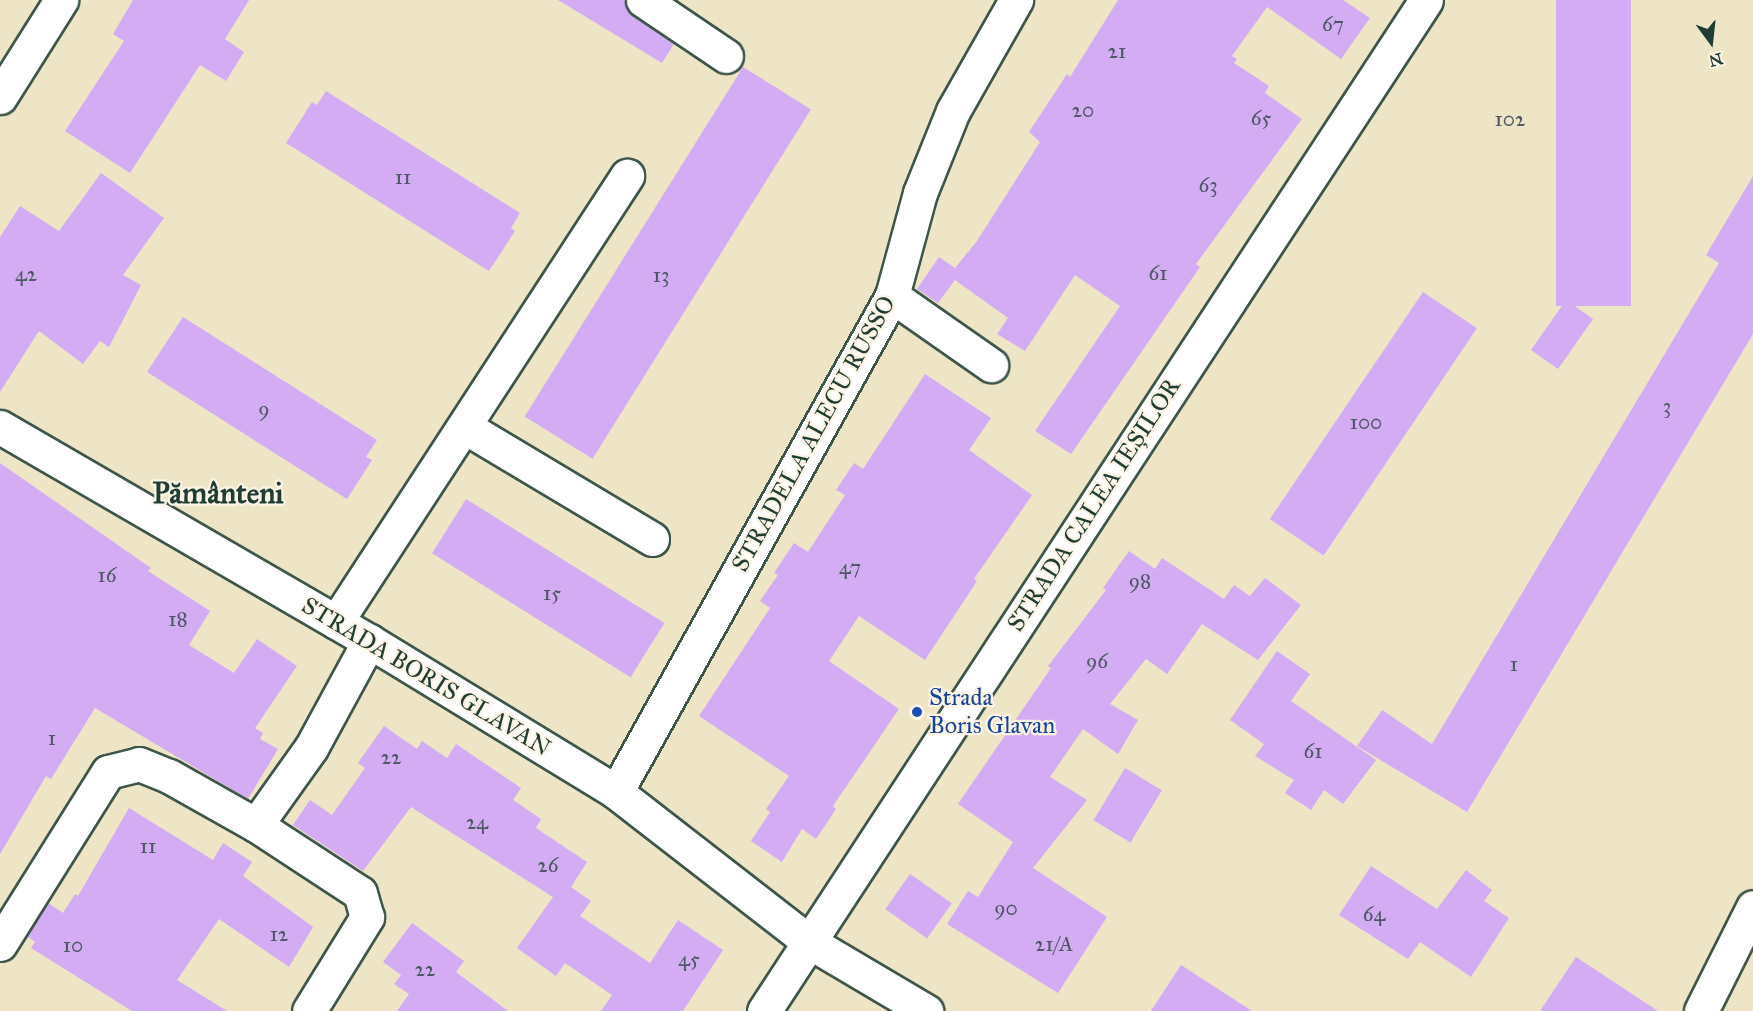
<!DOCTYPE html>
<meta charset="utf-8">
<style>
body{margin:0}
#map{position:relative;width:1753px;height:1011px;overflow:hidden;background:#ede5c6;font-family:"IM FELL Great Primer",serif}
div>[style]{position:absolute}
.building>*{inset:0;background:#d4acf4;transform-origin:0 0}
.roads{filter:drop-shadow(2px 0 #3e564a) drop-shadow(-2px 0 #3e564a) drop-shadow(0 2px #3e564a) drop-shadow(0 -2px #3e564a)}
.street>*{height:33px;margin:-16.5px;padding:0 16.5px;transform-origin:16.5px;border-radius:16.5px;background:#fff}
.secondary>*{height:33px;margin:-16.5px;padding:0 16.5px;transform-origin:16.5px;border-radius:16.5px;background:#fff}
.dots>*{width:16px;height:16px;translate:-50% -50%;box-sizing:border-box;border:3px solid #fcf5e5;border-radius:50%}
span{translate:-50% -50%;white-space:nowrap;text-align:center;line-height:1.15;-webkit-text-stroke:4.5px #fcf5e5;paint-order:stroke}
.number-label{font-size:21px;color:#4c5964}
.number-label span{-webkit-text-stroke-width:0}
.street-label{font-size:24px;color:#1f3d34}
.transit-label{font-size:24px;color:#164399}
.left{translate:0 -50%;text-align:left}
.district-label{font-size:30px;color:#1f3d34;font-weight:700}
.north{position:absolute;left:1681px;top:12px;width:60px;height:60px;-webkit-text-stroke:4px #fcf5e5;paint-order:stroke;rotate:165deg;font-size:16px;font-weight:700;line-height:24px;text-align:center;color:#1f3d34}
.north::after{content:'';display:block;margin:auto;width:21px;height:27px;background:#1f3d34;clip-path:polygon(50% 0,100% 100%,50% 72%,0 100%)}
</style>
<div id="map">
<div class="building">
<div style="clip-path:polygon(133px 0,249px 0,225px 39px,244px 52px,226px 81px,200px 65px,130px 173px,65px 131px,124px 41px,113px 34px)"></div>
<div style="clip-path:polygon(558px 0,624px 0,632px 15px,674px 44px,662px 63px)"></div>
<div style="clip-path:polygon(1118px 0,1343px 0,1370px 18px,1341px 59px,1267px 7px,1232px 56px,1237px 59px,1234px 63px,1269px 86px,1265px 93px,1302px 119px,1196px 264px,1200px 267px,1071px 454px,1035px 431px,1120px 306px,1075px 275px,1025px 351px,997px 334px,1008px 318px,955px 280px,938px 303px,917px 289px,939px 257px,955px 268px,977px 241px,1040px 142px,1029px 132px,1067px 74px,1070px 77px)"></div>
<div style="left:1556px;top:0;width:75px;height:306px"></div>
<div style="left:743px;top:67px;width:80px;height:412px;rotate:32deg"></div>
<div style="clip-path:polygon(326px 91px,520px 213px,511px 228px,515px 231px,489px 271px,286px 143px,312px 102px,317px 105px)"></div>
<div style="clip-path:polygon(101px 173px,164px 218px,123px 275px,141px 285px,109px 347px,100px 341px,83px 364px,39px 331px,0 392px,0 237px,20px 206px,59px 231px)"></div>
<div style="clip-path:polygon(1753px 176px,1753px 334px,1467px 812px,1357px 746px,1382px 710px,1432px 744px,1719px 263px,1706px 255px)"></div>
<div style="left:1423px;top:292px;width:65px;height:274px;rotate:34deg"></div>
<div style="left:1566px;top:300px;width:33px;height:61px;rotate:35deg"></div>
<div style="clip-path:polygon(183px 317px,377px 440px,366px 457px,372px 460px,347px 499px,147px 372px)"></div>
<div style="clip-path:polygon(925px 374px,991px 418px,969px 450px,1032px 495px,974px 579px,977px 581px,925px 660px,859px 616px,829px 661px,899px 709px,833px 806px,836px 809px,816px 839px,802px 829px,782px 862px,751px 841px,770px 812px,766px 809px,789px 776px,699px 716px,770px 608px,760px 601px,778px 575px,774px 573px,794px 543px,808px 552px,845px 495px,836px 490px,854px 463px,863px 469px)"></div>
<div style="clip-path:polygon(0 463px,151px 568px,148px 571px,210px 611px,189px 645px,234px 673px,257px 639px,297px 666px,255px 728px,263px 733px,260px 739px,278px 749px,248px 799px,95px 708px,51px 779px,46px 776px,0 854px)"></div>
<div style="left:466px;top:499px;width:234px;height:64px;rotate:32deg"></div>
<div style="clip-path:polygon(1129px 551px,1155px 569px,1162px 558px,1224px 599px,1234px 585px,1250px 596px,1265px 578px,1301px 605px,1258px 660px,1202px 624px,1167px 674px,1146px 659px,1110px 704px,1138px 720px,1118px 754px,1083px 729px,1050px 777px,1087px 800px,1033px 868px,1107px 917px,1058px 993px,947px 924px,968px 891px,978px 897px,1013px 842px,958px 804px,1051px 668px,1048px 666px,1106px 590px,1103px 588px)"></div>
<div style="clip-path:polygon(1277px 651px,1310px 674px,1291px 701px,1376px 760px,1343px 804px,1324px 790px,1311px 810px,1285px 793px,1294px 780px,1255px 756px,1264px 744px,1230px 720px)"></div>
<div style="clip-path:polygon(384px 726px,417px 749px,422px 741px,447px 758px,456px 744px,521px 788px,513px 800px,541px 819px,536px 828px,587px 862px,571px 887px,591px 901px,580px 916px,650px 963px,678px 920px,723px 950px,683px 1011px,601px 1011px,612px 995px,565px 963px,556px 976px,517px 948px,553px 897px,411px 807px,363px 871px,293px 825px,310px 800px,332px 815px,365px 768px,358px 763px)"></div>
<div style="left:1125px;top:768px;width:43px;height:61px;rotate:31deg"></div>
<div style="clip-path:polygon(129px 808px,213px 860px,223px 843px,252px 862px,243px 876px,313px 927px,289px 967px,219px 919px,177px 980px,227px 1011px,132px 1011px,31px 948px,35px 942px,27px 936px,48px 903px,63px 913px,75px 894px,78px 896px)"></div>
<div style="clip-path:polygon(1371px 866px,1437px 909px,1466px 870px,1492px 890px,1484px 901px,1509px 918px,1471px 977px,1420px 942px,1408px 959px,1339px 915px)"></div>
<div style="left:910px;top:874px;width:51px;height:43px;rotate:35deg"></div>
<div style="clip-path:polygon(412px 923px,464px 961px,456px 972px,508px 1011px,397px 1011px,409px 994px,394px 984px,401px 975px,383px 962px)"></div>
<div style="clip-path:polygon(1576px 957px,1658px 1011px,1540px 1011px)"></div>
<div style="clip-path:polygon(1181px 965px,1252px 1011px,1151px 1011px)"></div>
</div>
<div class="roads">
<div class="street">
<div style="left:643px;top:0;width:100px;rotate:34deg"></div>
<div style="left:0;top:97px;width:115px;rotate:-57.8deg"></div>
<div style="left:892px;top:296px;width:121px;rotate:34.9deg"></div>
<div style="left:0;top:427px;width:427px;rotate:30.1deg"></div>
<div style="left:369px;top:641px;width:289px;rotate:31.4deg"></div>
<div style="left:616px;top:792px;width:247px;rotate:37.8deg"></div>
<div style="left:811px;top:943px;width:134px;rotate:30.6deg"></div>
<div style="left:465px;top:427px;width:218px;rotate:30.9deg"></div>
<div style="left:336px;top:622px;width:533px;rotate:-56.88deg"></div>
<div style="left:616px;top:792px;width:568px;rotate:-60.91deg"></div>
<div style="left:892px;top:296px;width:107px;rotate:-74.8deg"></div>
<div style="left:920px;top:193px;width:88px;rotate:-68.1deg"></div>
<div style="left:953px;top:111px;width:128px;rotate:-60.4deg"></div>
<div style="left:256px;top:825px;width:95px;rotate:-54.5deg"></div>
<div style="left:311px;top:748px;width:122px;rotate:-61.5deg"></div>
<div style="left:0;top:944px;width:203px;rotate:-57.9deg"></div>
<div style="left:108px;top:772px;width:32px;rotate:-14deg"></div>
<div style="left:139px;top:764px;width:32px;rotate:22deg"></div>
<div style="left:169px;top:776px;width:100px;rotate:29.4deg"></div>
<div style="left:256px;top:825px;width:124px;rotate:33.2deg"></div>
<div style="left:360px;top:893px;width:25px;rotate:74deg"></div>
<div style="left:367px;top:917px;width:110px;rotate:121.7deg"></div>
<div style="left:1701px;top:1011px;width:116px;rotate:-63.4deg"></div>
</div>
<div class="secondary">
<div style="left:764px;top:1011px;width:1208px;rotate:-56.78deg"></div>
</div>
</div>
<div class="dots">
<div style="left:917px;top:712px;background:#1a4fb4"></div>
</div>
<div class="number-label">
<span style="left:1333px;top:24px">67</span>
<span style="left:1117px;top:51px">21</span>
<span style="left:1083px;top:110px">20</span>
<span style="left:1261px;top:118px">65</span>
<span style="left:1510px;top:119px">102</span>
<span style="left:403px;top:177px">11</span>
<span style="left:1208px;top:185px">63</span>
<span style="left:1158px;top:273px">61</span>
<span style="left:26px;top:274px">42</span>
<span style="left:661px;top:275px">13</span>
<span style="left:1667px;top:406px">3</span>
<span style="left:264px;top:409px">9</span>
<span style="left:1366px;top:422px">100</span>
<span style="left:850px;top:567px">47</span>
<span style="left:107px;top:575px">16</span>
<span style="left:1140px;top:581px">98</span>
<span style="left:552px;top:593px">15</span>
<span style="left:178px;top:619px">18</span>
<span style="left:1097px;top:661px">96</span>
<span style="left:1514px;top:664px">1</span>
<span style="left:52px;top:738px">1</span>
<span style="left:1313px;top:751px">61</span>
<span style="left:391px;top:757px">22</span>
<span style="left:477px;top:822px">24</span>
<span style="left:148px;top:846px">11</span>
<span style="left:548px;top:865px">26</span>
<span style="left:1006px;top:908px">90</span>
<span style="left:1374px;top:914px">64</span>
<span style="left:279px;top:934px">12</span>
<span style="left:1054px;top:944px">21/A</span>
<span style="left:73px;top:945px">10</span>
<span style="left:689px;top:959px">45</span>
<span style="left:425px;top:969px">22</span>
</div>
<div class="street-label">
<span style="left:814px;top:434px;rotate:-61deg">STRADELA ALECU RUSSO</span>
<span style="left:1094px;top:505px;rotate:-57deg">STRADA CALEA IEȘILOR</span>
<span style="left:426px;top:677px;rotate:31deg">STRADA BORIS GLAVAN</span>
</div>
<div class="transit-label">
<span class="left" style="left:929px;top:712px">Strada<br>Boris Glavan</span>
</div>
<div class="district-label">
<span style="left:218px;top:493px">Pământeni</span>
</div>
<div class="north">N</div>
</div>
